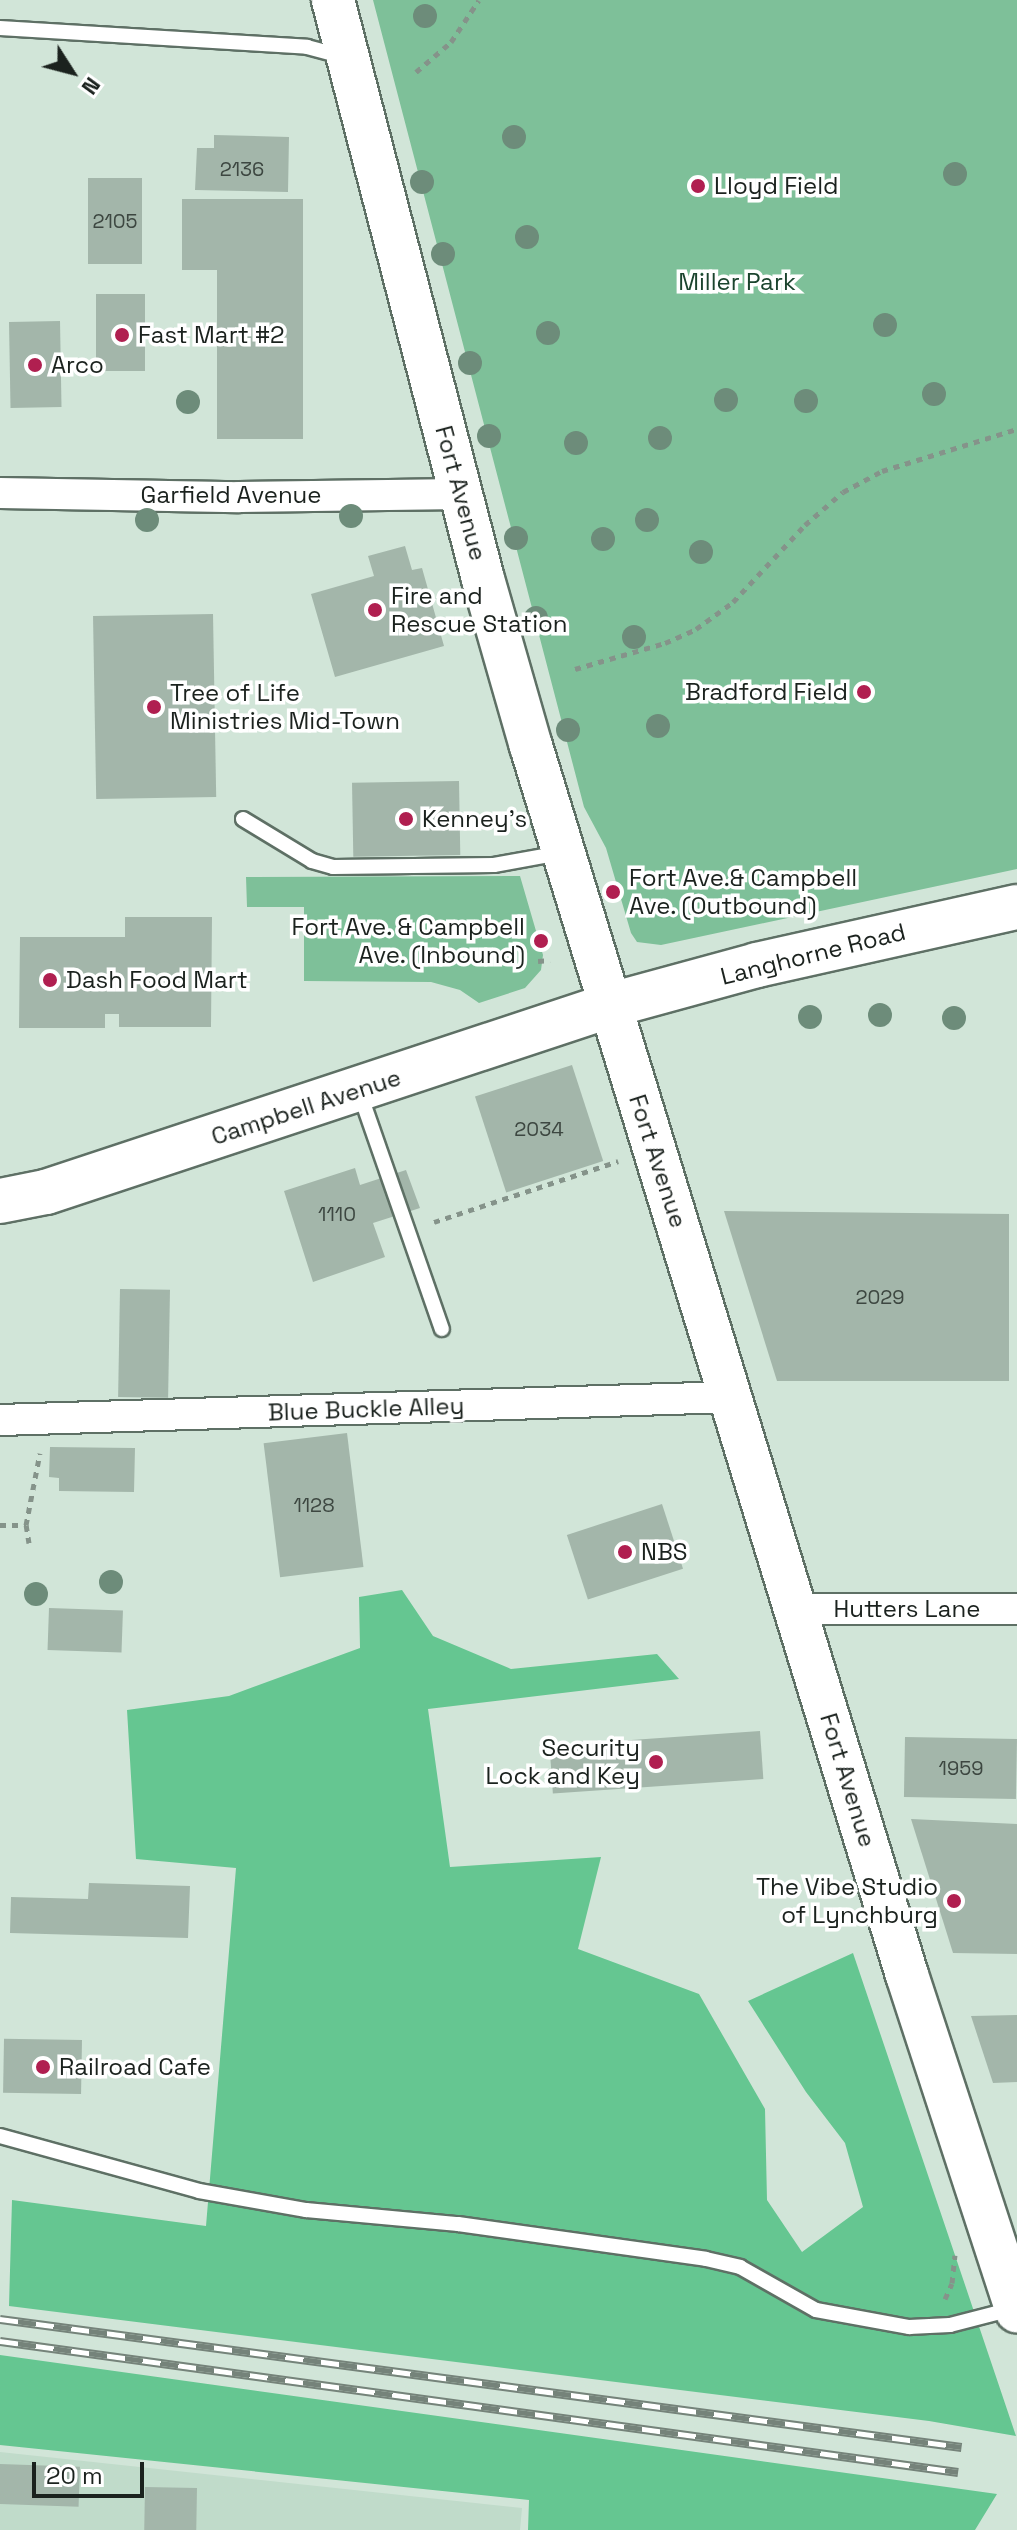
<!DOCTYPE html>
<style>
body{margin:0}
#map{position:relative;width:1017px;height:2530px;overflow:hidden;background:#d1e5d8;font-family:"Space Grotesk",sans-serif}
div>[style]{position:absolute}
.built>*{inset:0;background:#c0dbca}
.green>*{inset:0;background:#7ec099}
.forest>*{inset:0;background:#65c691}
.building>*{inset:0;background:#a3b6aa;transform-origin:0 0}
.path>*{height:5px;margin-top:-2.5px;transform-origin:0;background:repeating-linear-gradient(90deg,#85938a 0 6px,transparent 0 12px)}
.roads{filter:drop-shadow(2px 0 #5e7065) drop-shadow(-2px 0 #5e7065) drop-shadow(0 2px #5e7065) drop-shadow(0 -2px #5e7065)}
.lane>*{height:14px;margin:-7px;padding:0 7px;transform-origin:7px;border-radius:7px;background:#fff}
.street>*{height:30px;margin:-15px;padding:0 15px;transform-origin:15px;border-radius:15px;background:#fff}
.secondary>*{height:42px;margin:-21px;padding:0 21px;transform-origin:21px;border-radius:21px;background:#fff}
.primary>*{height:44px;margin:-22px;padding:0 22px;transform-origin:22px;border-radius:22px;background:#fff}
.rail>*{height:9px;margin-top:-4.5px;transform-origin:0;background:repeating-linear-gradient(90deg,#fff 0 18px,#75837a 0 36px);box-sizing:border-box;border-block:2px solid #75837a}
.trees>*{width:24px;height:24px;margin:-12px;border-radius:50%;background:#6d8c7a}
.dots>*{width:22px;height:22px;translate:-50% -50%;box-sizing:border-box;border:4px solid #fff;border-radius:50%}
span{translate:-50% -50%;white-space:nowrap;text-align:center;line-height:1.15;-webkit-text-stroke:7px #fff;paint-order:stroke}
.number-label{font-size:20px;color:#3d4741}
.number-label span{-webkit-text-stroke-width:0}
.poi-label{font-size:24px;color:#1b221e}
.left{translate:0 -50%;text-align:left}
.right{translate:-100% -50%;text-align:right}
.park-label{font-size:24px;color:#1b442e}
.street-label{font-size:24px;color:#1b221e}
.north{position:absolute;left:32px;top:32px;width:80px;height:80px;-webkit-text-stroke:6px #fff;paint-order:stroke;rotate:126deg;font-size:22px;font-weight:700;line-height:32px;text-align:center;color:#1b221e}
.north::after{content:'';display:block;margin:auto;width:28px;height:36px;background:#1b221e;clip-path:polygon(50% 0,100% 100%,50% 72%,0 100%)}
.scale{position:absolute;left:32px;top:2462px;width:112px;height:36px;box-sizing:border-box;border:4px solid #1b221e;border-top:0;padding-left:10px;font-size:24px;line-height:28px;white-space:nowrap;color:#1b221e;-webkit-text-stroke:6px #fff;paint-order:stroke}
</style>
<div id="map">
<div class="built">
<div style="clip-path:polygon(0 2452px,522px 2508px,520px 2530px,0 2530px)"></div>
</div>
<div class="green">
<div style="clip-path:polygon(373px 0,1017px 0,1017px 869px,661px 945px,637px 942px,631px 933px,606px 848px,584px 807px)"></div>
<div style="clip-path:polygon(520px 876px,543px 955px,541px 970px,525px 988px,479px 1003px,460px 990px,431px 982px,304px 981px,304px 907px,247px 907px,246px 877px)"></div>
</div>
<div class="forest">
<div style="clip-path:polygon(402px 1590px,433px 1636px,511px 1669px,657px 1654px,679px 1679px,428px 1709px,450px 1867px,601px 1857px,578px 1949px,699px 1994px,765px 2109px,767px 2200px,802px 2252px,863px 2207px,845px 2143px,806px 2092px,748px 2001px,853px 1953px,1016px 2436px,929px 2421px,9px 2306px,12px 2200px,206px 2226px,236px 1868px,136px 1859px,127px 1710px,229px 1696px,360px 1648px,359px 1597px)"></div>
<div style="clip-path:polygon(0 2355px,997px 2494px,975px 2530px,528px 2530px,529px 2500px,0 2445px)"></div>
</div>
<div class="building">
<div style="clip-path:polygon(214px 135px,289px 137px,288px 192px,195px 190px,197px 148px,214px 148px)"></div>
<div style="left:88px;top:178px;width:54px;height:86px"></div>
<div style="clip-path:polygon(182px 199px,303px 199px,303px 439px,217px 439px,217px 270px,182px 270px)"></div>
<div style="left:96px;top:294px;width:49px;height:77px"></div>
<div style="left:60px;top:321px;width:86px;height:51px;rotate:89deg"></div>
<div style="clip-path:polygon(405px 546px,412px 570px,422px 568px,444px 646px,335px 677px,311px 594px,374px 576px,368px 556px)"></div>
<div style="left:213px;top:614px;width:183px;height:120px;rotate:89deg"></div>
<div style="left:459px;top:781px;width:74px;height:107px;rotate:89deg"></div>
<div style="clip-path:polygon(125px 917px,212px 917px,211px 1027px,119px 1027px,119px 1014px,105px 1014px,105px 1028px,19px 1028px,20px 937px,125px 937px)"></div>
<div style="left:572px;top:1065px;width:101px;height:102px;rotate:72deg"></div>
<div style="clip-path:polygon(355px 1168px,360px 1185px,406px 1170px,420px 1208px,373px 1223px,385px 1257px,313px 1282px,284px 1191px)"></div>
<div style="clip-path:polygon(724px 1211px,1009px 1214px,1009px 1381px,777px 1381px)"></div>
<div style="left:120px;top:1289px;width:50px;height:108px;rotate:1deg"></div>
<div style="left:347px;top:1433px;width:135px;height:84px;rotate:83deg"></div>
<div style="clip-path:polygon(50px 1447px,135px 1448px,134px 1492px,59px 1491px,59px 1478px,49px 1477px)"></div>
<div style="left:662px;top:1504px;width:68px;height:100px;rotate:72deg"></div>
<div style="left:49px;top:1608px;width:74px;height:42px;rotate:2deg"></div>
<div style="left:760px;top:1731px;width:48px;height:211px;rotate:86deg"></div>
<div style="left:905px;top:1737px;width:112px;height:60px;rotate:1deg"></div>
<div style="clip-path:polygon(911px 1819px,1017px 1824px,1017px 1954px,953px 1953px)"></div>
<div style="clip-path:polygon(89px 1883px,190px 1886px,188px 1938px,10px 1933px,11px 1897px,88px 1899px)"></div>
<div style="clip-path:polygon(1017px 2015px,1017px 2082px,993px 2083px,971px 2016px)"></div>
<div style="left:82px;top:2040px;width:54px;height:78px;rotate:91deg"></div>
<div style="left:0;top:2464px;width:80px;height:40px;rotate:2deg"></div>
<div style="left:145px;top:2487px;width:52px;height:43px;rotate:1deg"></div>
</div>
<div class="path">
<div style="left:416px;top:72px;width:46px;rotate:-40.6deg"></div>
<div style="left:451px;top:42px;width:50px;rotate:-56.3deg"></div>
<div style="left:575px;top:669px;width:94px;rotate:-16.1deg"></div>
<div style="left:665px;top:643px;width:34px;rotate:-24deg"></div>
<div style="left:696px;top:629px;width:46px;rotate:-36.1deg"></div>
<div style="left:733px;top:602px;width:105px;rotate:-46.9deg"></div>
<div style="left:805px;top:525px;width:50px;rotate:-41deg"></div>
<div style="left:843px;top:492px;width:44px;rotate:-28.3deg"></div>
<div style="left:882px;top:471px;width:141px;rotate:-17.3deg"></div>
<div style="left:538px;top:961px;width:12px;rotate:-5deg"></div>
<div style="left:434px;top:1222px;width:194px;rotate:-18.3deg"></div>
<div style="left:0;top:1525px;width:26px"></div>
<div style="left:29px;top:1543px;width:18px;rotate:-99deg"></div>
<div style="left:26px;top:1525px;width:73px;rotate:-79deg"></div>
<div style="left:945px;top:2299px;width:17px;rotate:-66deg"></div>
<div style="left:952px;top:2283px;width:28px;rotate:-84deg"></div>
</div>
<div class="roads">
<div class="lane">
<div style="left:0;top:28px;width:308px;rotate:3.5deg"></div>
<div style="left:307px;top:47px;width:35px;rotate:15deg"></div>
<div style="left:243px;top:819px;width:81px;rotate:31.3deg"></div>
<div style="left:312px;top:861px;width:22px;rotate:16deg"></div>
<div style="left:333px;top:867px;width:161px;rotate:-0.7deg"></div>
<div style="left:494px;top:865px;width:68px;rotate:-10.2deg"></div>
<div style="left:359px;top:1091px;width:252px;rotate:70.8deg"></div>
<div style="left:0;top:2136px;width:206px;rotate:15.4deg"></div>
<div style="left:199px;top:2191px;width:109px;rotate:10.1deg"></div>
<div style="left:306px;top:2210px;width:153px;rotate:5.3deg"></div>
<div style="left:458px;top:2224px;width:250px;rotate:8deg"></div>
<div style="left:706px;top:2259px;width:35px;rotate:13deg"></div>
<div style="left:740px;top:2267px;width:87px;rotate:29.5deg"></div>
<div style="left:816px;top:2310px;width:95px;rotate:10.4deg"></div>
<div style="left:909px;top:2327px;width:41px;rotate:-2.8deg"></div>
<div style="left:950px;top:2325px;width:64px;rotate:-14.5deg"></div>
</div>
<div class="street">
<div style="left:0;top:493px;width:239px;rotate:1deg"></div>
<div style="left:239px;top:497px;width:223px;rotate:-0.8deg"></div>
<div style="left:0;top:1420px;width:732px;rotate:-1.8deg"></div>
<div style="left:796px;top:1609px;width:221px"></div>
</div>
<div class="secondary">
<div style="left:333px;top:0;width:598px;rotate:75.48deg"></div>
<div style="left:483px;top:579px;width:174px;rotate:74deg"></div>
<div style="left:531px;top:746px;width:1285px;rotate:72.99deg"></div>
<div style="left:907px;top:1975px;width:354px;rotate:71.9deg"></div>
</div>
<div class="primary">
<div style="left:0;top:1201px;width:47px;rotate:-11.1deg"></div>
<div style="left:46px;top:1192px;width:595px;rotate:-18.31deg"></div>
<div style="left:611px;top:1005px;width:151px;rotate:-15.3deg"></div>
<div style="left:757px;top:965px;width:266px;rotate:-12.6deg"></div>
</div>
</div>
<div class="rail">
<div style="left:0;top:2319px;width:970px;rotate:7.58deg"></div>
<div style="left:0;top:2341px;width:967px;rotate:7.79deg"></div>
</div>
<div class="trees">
<div style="left:425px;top:16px"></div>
<div style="left:514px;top:137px"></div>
<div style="left:955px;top:174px"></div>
<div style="left:422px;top:182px"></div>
<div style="left:527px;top:237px"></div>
<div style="left:443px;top:254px"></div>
<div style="left:885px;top:325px"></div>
<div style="left:548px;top:333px"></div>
<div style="left:470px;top:363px"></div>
<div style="left:934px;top:394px"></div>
<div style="left:726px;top:400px"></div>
<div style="left:806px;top:401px"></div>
<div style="left:188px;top:402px"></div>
<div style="left:489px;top:436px"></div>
<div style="left:660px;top:438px"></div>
<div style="left:576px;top:443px"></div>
<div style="left:351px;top:516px"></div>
<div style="left:147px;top:520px"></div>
<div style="left:647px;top:520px"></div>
<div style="left:516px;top:538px"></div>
<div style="left:603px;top:539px"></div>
<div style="left:701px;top:552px"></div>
<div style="left:536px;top:618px"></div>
<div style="left:634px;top:637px"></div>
<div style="left:658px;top:726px"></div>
<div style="left:568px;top:730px"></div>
<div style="left:880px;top:1015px"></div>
<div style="left:810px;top:1017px"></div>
<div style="left:954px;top:1018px"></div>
<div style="left:111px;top:1582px"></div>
<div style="left:36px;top:1594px"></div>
</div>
<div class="dots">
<div style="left:698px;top:186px;background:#b01f50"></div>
<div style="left:122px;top:335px;background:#b01f50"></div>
<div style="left:35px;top:365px;background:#b01f50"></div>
<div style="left:375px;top:610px;background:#b01f50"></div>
<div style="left:864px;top:692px;background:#b01f50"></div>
<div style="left:154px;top:707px;background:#b01f50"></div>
<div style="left:406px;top:819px;background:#b01f50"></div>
<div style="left:613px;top:892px;background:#b01f50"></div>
<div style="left:541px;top:941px;background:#b01f50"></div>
<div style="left:50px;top:980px;background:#b01f50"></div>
<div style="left:625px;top:1552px;background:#b01f50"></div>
<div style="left:656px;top:1762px;background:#b01f50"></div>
<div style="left:954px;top:1901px;background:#b01f50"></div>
<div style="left:43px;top:2067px;background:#b01f50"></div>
</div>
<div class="number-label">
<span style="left:242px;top:169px">2136</span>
<span style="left:115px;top:221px">2105</span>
<span style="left:539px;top:1129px">2034</span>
<span style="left:337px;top:1214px">1110</span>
<span style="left:880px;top:1297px">2029</span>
<span style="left:314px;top:1505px">1128</span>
<span style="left:961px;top:1768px">1959</span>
</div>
<div class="poi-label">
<span class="left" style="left:714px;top:186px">Lloyd Field</span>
<span class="left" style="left:138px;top:335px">Fast Mart #2</span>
<span class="left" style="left:51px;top:365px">Arco</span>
<span class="left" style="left:391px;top:610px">Fire and<br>Rescue Station</span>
<span class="right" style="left:848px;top:692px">Bradford Field</span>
<span class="left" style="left:170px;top:707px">Tree of Life<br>Ministries Mid-Town</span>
<span class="left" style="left:422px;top:819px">Kenney's</span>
<span class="left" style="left:629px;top:892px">Fort Ave.&amp; Campbell<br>Ave. (Outbound)</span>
<span class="right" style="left:525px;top:941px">Fort Ave. &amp; Campbell<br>Ave. (Inbound)</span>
<span class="left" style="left:66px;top:980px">Dash Food Mart</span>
<span class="left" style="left:641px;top:1552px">NBS</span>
<span class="right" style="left:640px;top:1762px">Security<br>Lock and Key</span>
<span class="right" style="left:938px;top:1901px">The Vibe Studio<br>of Lynchburg</span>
<span class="left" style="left:59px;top:2067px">Railroad Cafe</span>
</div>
<div class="park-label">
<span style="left:737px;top:282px">Miller Park</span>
</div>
<div class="street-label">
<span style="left:461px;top:493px;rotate:75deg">Fort Avenue</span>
<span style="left:231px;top:495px">Garfield Avenue</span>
<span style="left:813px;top:954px;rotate:-14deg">Langhorne Road</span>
<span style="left:306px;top:1107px;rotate:-18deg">Campbell Avenue</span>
<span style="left:658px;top:1161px;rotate:72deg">Fort Avenue</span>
<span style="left:366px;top:1409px;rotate:-2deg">Blue Buckle Alley</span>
<span style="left:907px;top:1609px">Hutters Lane</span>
<span style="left:848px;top:1780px;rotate:73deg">Fort Avenue</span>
</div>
<div class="north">N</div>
<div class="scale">20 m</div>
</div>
